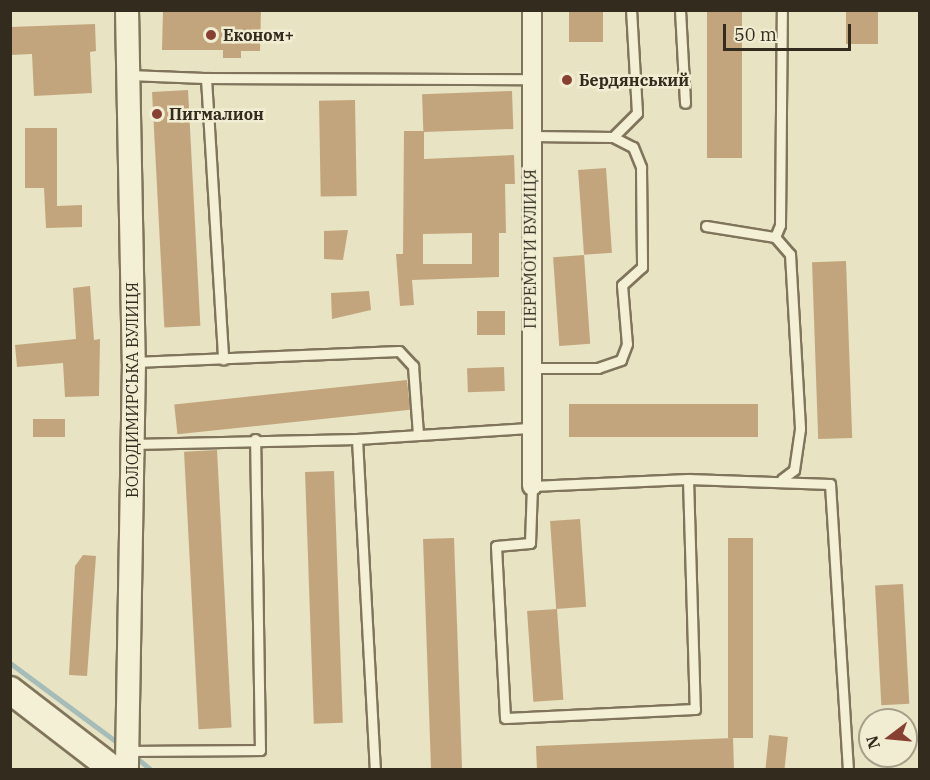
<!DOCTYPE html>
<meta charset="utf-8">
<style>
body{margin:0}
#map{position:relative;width:930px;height:780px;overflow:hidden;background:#e8e3c3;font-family:"IBM Plex Serif",serif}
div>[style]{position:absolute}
.stream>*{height:5px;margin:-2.5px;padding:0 2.5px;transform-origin:2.5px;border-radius:2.5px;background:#a5bcb9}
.building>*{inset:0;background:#c2a57d;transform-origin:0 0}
.roads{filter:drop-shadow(2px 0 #80755c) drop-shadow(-2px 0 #80755c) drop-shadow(0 2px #80755c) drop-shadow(0 -2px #80755c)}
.service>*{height:9px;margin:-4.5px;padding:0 4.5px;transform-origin:4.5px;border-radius:4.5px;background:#f4f0d5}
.minor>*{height:18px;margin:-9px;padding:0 9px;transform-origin:9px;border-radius:9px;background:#f4f0d5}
.tertiary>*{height:22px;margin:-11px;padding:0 11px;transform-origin:11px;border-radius:11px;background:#f4f0d5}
.secondary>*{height:26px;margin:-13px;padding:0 13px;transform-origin:13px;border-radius:13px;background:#f4f0d5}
.dots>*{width:16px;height:16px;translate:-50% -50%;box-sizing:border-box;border:3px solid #f1edd2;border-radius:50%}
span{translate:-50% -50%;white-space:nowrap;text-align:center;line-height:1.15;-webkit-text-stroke:5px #f1edd2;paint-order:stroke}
.poi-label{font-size:16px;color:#322b1e;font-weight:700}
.left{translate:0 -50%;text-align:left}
.street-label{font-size:16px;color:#322b1e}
.frame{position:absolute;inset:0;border:12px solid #322b1e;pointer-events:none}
.north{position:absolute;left:858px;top:708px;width:60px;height:60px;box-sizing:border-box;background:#f1edd2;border:2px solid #a59f8a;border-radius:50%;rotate:254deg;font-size:16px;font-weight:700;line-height:24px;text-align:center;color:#322b1e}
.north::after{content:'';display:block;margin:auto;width:21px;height:27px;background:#884033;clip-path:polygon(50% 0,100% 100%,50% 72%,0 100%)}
.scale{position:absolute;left:723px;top:24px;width:128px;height:27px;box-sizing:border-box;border:3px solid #322b1e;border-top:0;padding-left:8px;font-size:18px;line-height:21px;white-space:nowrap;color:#322b1e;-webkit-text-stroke:4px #f1edd2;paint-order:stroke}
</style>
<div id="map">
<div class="stream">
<div style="left:10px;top:663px;width:139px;rotate:36.5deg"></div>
<div style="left:134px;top:756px;width:22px;rotate:39deg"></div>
</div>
<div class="building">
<div style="clip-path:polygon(163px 10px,261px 10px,260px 51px,241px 51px,241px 58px,223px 58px,223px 50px,162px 50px)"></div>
<div style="left:569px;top:10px;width:34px;height:32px"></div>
<div style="left:707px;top:10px;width:35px;height:148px"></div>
<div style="left:846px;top:10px;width:32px;height:34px"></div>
<div style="clip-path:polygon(95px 24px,96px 51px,90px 52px,92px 93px,34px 96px,32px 54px,10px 55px,10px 27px)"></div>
<div style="left:188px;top:90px;width:236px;height:36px;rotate:87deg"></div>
<div style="left:512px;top:91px;width:38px;height:90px;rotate:88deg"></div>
<div style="left:355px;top:100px;width:96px;height:36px;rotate:89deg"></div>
<div style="clip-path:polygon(25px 128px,57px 128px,57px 206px,82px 205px,82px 227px,46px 228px,44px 188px,25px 188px)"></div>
<div style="clip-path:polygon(evenodd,404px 131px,424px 131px,424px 159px,514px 155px,515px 184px,505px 184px,506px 233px,499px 233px,499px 277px,412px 280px,414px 305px,400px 306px,396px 254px,403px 254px,404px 131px,472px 233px,472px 264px,423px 264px,423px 234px,472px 233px)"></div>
<div style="left:606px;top:168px;width:85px;height:28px;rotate:86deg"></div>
<div style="clip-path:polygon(348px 230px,343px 260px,324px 259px,324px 231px)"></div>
<div style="left:584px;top:255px;width:89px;height:31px;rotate:86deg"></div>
<div style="left:846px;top:261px;width:177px;height:34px;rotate:88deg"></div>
<div style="clip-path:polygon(90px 286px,94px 340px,100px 339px,99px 396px,65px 397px,63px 363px,17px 367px,15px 345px,76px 339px,73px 288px)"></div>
<div style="clip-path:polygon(369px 291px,371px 310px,332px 319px,331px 293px)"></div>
<div style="left:477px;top:311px;width:28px;height:24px"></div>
<div style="left:504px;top:367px;width:24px;height:37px;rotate:88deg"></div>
<div style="left:407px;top:380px;width:30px;height:234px;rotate:84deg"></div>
<div style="left:758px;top:404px;width:33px;height:189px;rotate:90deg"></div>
<div style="left:65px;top:419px;width:18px;height:32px;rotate:90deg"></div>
<div style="left:217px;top:450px;width:278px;height:33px;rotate:87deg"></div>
<div style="left:334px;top:471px;width:252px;height:29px;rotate:88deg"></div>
<div style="left:580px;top:519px;width:88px;height:30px;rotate:86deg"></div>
<div style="left:454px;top:538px;width:232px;height:31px;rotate:88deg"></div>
<div style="left:728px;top:538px;width:25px;height:200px"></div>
<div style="clip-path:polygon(83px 555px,96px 556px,87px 676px,69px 675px,75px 566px)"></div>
<div style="left:903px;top:584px;width:120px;height:28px;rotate:87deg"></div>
<div style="left:557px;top:609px;width:91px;height:30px;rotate:86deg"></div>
<div style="left:769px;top:735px;width:19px;height:35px;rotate:6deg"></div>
<div style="clip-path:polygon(733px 738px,734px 770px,537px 770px,536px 746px)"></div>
</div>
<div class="roads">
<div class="service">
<div style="left:680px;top:10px;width:93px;rotate:86.9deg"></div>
<div style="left:127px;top:75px;width:79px;rotate:2.2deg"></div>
<div style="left:206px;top:78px;width:282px;rotate:86.5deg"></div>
<div style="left:206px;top:78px;width:325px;rotate:0.2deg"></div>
<div style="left:531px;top:136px;width:82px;rotate:0.7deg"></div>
<div style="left:613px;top:137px;width:22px;rotate:27deg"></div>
<div style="left:633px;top:147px;width:22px;rotate:68deg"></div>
<div style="left:641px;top:167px;width:100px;rotate:89.4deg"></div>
<div style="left:642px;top:267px;width:27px;rotate:138deg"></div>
<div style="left:622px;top:285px;width:59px;rotate:85.2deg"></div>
<div style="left:627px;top:344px;width:17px;rotate:111deg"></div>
<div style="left:621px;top:360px;width:24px;rotate:161deg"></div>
<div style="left:598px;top:368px;width:67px;rotate:180deg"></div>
<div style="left:613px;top:137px;width:34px;rotate:-45deg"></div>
<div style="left:637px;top:113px;width:103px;rotate:-93.3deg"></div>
<div style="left:706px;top:226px;width:70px;rotate:9.1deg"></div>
<div style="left:775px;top:237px;width:13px;rotate:-67deg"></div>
<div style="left:780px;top:225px;width:215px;rotate:-89.5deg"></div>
<div style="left:775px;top:237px;width:23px;rotate:49deg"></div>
<div style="left:790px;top:254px;width:175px;rotate:86.7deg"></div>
<div style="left:800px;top:429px;width:41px;rotate:98.3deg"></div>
<div style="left:794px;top:470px;width:15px;rotate:143deg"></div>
<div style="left:134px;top:362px;width:265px;rotate:-2.4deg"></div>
<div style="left:399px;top:351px;width:21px;rotate:47deg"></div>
<div style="left:413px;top:366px;width:68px;rotate:85.8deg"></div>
<div style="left:357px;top:439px;width:331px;rotate:86.9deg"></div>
<div style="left:133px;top:444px;width:224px;rotate:-1.3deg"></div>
<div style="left:357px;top:439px;width:172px;rotate:-3.7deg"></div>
<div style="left:688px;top:479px;width:230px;rotate:88.3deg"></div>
<div style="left:695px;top:709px;width:190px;rotate:177.3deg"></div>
<div style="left:505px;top:718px;width:172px;rotate:-93deg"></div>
<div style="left:496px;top:546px;width:34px;rotate:-5deg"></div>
<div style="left:530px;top:543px;width:57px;rotate:-88deg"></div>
<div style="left:532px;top:486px;width:156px;rotate:-2.6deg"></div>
<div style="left:688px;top:479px;width:142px;rotate:2deg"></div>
<div style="left:830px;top:484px;width:287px;rotate:86.4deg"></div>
<div style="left:131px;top:751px;width:129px;rotate:-0.4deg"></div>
<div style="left:260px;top:750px;width:311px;rotate:-90.9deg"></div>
</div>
<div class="minor">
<div style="left:532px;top:486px;width:476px;rotate:-90deg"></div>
</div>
<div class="tertiary">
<div style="left:127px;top:10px;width:352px;rotate:88.9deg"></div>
<div style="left:134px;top:362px;width:408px;rotate:91deg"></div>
</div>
<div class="secondary">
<div style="left:10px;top:690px;width:131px;rotate:37.6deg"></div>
</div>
</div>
<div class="dots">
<div style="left:211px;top:35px;background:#884033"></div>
<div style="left:567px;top:80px;background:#884033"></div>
<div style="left:157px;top:114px;background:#884033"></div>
</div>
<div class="poi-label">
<span class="left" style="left:223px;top:35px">Економ+</span>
<span class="left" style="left:579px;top:80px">Бердянський</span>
<span class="left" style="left:169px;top:114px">Пигмалион</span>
</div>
<div class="street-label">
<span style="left:530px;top:249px;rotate:-90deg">ПЕРЕМОГИ ВУЛИЦЯ</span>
<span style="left:132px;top:390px;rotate:-90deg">ВОЛОДИМИРСЬКА ВУЛИЦЯ</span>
</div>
<div class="frame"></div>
<div class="north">N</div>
<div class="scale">50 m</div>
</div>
